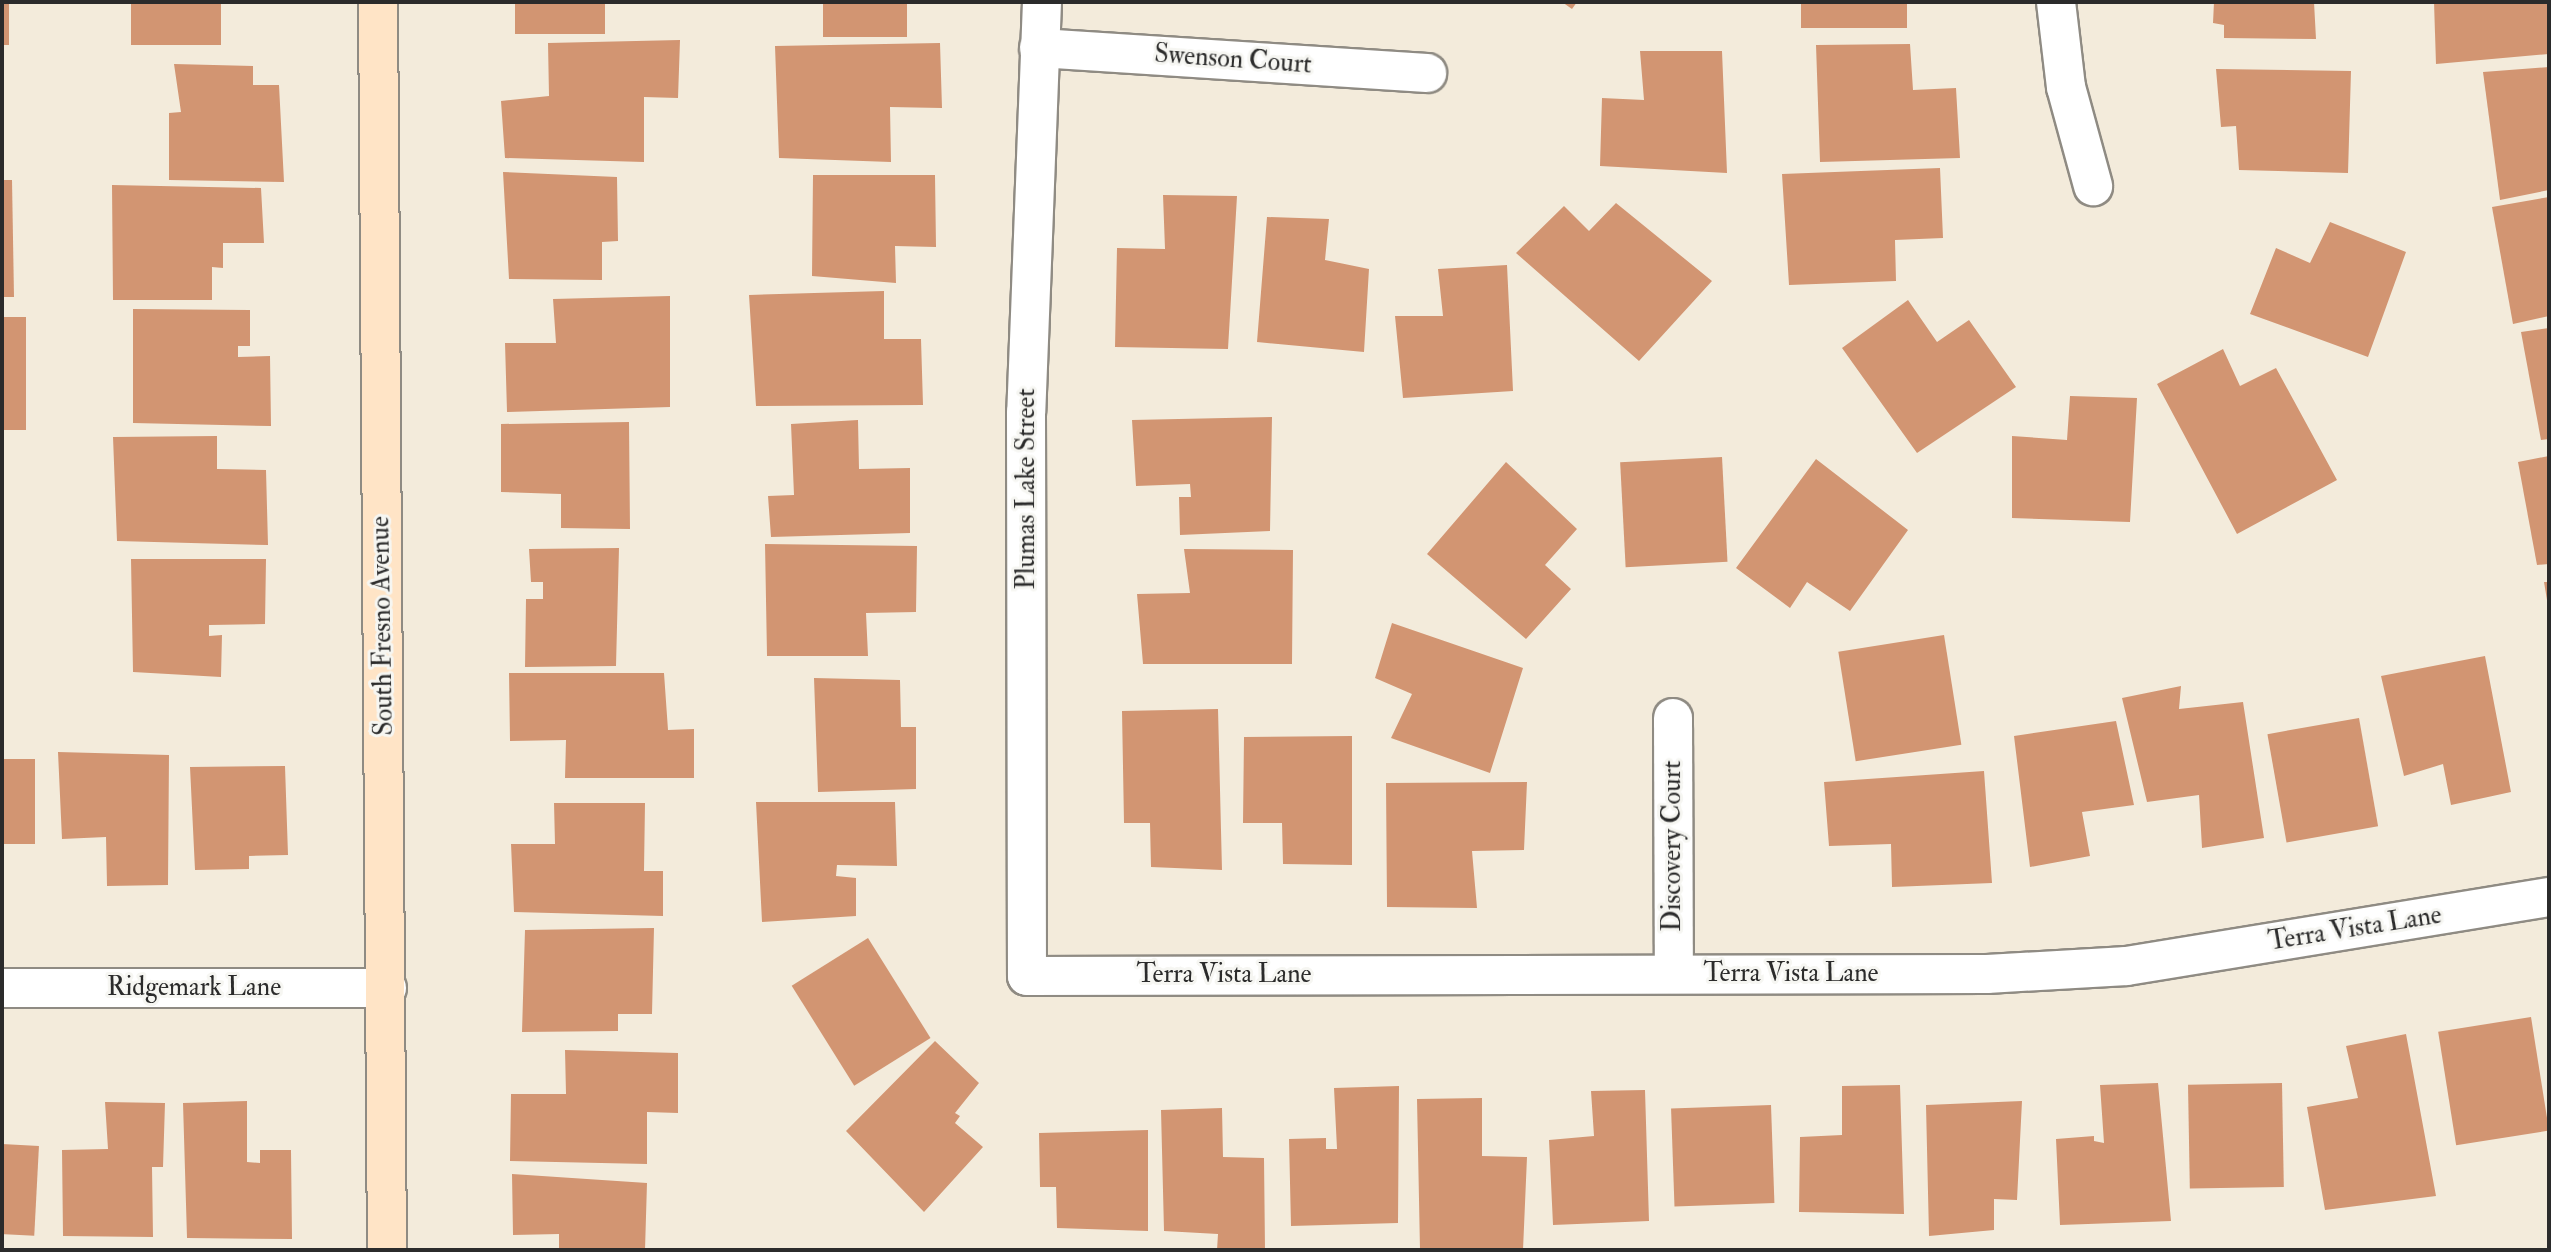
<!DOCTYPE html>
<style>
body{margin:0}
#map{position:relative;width:2551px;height:1252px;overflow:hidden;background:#f3ebdb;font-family:"IM FELL Double Pica",serif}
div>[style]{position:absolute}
.building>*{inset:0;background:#d29572;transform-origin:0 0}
.roads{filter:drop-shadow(2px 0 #8f8b83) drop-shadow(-2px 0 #8f8b83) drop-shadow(0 2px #8f8b83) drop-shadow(0 -2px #8f8b83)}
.street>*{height:38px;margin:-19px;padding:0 19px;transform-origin:19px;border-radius:19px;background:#fff}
.secondary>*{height:38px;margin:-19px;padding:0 19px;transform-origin:19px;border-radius:19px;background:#ffe4c6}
span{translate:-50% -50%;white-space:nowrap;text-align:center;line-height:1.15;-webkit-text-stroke:6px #f6f6f2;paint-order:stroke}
.street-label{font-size:26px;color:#2b2b2b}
.frame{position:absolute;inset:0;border:4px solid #2b2b2b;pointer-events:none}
</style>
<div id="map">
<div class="building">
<div style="left:2px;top:2px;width:7px;height:43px"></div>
<div style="left:131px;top:2px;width:90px;height:43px"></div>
<div style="left:515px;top:2px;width:90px;height:32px"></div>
<div style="left:823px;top:2px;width:84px;height:35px"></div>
<div style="clip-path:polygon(1562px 2px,1577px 2px,1572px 9px)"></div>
<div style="left:1801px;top:2px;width:106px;height:26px"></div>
<div style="clip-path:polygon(2214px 2px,2314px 2px,2316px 39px,2224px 38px,2224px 25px,2213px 23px)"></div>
<div style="clip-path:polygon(2434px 2px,2549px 2px,2549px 54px,2436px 64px)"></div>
<div style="clip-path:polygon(680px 40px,678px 98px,644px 97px,644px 162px,505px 158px,501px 101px,549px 96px,548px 43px)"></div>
<div style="clip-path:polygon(940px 43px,942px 108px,890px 107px,891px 162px,779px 158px,775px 46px)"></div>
<div style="clip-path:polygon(1910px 44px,1913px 90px,1956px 88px,1960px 158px,1820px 162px,1816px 45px)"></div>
<div style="clip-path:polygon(1640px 51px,1722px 51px,1727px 173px,1600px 166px,1602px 98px,1644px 100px)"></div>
<div style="clip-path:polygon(174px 64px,253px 66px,253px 85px,279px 85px,284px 182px,169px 180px,169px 113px,181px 112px)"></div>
<div style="clip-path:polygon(2549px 67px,2549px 190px,2500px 200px,2483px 72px)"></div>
<div style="clip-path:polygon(2216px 69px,2351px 71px,2348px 173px,2239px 170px,2236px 126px,2221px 127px)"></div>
<div style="clip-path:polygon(1940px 168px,1943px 238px,1895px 240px,1896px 281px,1789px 285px,1782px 174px)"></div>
<div style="clip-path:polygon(503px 172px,617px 177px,618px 241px,602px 242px,602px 280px,509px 279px)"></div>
<div style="clip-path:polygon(813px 175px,935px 175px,936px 247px,895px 246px,896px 283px,812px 276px)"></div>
<div style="clip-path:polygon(2px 180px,12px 180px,14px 297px,2px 297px)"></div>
<div style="clip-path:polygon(112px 185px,261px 188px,264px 243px,223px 243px,223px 268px,212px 267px,212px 300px,113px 300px)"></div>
<div style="clip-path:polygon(1163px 195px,1237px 196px,1228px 349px,1115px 347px,1117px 248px,1165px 249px)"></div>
<div style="clip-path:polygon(2549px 197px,2549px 316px,2513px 324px,2492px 207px)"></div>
<div style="clip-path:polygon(1616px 203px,1712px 281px,1639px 361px,1516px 253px,1564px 206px,1589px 231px)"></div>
<div style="clip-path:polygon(1267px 217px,1329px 219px,1325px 260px,1369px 269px,1364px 352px,1257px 342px)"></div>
<div style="clip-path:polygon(2330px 222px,2406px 252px,2368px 357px,2250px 314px,2276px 248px,2310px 263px)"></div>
<div style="clip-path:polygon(1507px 265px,1513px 391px,1403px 398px,1395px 316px,1443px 316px,1438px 269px)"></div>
<div style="clip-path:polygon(884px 291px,884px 339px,921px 339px,923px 405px,756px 406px,749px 295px)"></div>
<div style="clip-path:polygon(670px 296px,670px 407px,507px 412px,505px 343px,556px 343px,553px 299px)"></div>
<div style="clip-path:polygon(1908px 300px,1937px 342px,1969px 320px,2016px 387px,1917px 453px,1842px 348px)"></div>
<div style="clip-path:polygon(133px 309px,250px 310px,250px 346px,238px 346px,238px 357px,270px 356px,271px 426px,133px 423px)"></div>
<div style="left:2px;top:317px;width:24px;height:113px"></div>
<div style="clip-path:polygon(2549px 328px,2549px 439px,2541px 440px,2521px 332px)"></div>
<div style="clip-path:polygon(2223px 349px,2240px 386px,2276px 368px,2337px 480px,2237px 534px,2157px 384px)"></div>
<div style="clip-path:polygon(2070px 396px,2137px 398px,2130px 522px,2012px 518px,2012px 436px,2067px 440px)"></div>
<div style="clip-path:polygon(1272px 417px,1270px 531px,1180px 535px,1179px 497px,1191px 497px,1190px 484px,1136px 486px,1132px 420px)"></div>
<div style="clip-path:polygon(858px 420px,859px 469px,910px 468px,910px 533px,771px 537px,768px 496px,794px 495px,791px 424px)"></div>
<div style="clip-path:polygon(629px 422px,630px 529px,561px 528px,561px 494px,501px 492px,501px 424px)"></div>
<div style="clip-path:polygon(217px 436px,217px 469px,266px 470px,268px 545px,117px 541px,113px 437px)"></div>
<div style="clip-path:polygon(2549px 456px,2549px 564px,2537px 565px,2518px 462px)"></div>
<div style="left:1722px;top:457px;width:105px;height:102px;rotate:87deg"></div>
<div style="clip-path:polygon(1816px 459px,1908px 530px,1850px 611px,1807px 582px,1790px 608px,1736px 568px)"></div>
<div style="clip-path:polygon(1506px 462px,1577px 529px,1545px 565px,1571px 589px,1526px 639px,1427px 554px)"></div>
<div style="clip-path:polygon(765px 544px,917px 546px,916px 612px,866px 613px,868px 656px,767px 656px)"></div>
<div style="clip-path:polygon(619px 548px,616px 666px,525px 667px,526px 599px,543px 599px,543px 582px,531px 582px,529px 549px)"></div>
<div style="clip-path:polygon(1184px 549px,1293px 550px,1292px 664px,1143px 664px,1137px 594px,1190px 593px)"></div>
<div style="clip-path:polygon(131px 559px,266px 559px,265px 624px,209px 625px,209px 636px,222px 635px,221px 677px,133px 672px)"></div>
<div style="clip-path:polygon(2544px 582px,2549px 582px,2549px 605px,2548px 606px)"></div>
<div style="clip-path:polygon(1392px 623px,1523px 668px,1490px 773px,1391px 738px,1412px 694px,1375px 678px)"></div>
<div style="left:1944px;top:635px;width:111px;height:107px;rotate:81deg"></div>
<div style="clip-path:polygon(2485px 656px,2511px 792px,2451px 805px,2443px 764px,2404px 776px,2381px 676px)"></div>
<div style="clip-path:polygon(509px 673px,664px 673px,668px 730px,694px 729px,694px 778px,565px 778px,566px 740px,510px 741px)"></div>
<div style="clip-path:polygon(814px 678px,900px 680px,901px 727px,916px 727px,916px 789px,818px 792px)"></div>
<div style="clip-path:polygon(2181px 686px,2179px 709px,2243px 702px,2264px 838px,2202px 848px,2199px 795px,2147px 802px,2122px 698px)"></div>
<div style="clip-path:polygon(1218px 709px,1222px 870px,1151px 867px,1150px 823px,1124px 823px,1122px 711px)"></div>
<div style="left:2359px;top:718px;width:110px;height:93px;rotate:80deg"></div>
<div style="clip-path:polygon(2116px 721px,2134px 805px,2082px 812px,2090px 856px,2030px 867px,2014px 736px)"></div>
<div style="clip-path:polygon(1352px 736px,1352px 865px,1283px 864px,1282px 823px,1243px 823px,1244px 737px)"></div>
<div style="clip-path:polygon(58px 752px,169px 755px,168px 885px,107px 886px,106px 837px,62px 839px)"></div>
<div style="left:2px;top:759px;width:33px;height:85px"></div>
<div style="clip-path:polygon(285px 766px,288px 855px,249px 856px,249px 869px,195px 870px,190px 767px)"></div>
<div style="clip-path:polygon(1984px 771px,1992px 883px,1892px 887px,1891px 844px,1829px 846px,1824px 782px)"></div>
<div style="clip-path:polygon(1527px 782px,1524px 850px,1472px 851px,1477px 908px,1387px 907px,1386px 783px)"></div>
<div style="clip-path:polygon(756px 802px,895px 802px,897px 866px,837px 865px,836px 876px,856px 878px,856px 916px,762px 922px)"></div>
<div style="clip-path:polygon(554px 803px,645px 803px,644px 871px,663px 871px,663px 916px,514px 912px,511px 844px,555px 844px)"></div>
<div style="clip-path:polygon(654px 928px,652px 1014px,618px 1014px,618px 1031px,522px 1032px,525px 930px)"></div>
<div style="left:868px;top:938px;width:118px;height:90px;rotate:58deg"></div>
<div style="left:2531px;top:1017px;width:115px;height:94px;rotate:81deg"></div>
<div style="clip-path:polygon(2406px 1034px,2436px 1196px,2325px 1210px,2307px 1107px,2358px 1098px,2346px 1046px)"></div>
<div style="clip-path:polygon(935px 1041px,979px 1083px,955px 1113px,960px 1116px,955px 1123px,983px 1147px,924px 1212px,846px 1131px)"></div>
<div style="clip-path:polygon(565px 1050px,678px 1053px,678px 1113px,647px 1112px,647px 1164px,510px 1161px,511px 1094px,566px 1094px)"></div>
<div style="clip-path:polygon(2158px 1083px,2171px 1221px,2060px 1225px,2056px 1139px,2094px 1136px,2094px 1141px,2104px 1143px,2100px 1085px)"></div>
<div style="left:2282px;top:1083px;width:104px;height:94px;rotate:89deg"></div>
<div style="clip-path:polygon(1900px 1085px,1904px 1214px,1799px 1212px,1800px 1137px,1842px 1135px,1842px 1086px)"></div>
<div style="clip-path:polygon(1399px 1086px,1398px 1223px,1291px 1226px,1289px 1139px,1326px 1138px,1326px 1149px,1337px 1149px,1334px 1088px)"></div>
<div style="clip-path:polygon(1645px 1090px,1649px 1221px,1553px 1225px,1549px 1140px,1594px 1136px,1591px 1091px)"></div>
<div style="clip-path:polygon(1482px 1098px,1482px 1156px,1527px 1157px,1523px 1250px,1420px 1250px,1417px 1099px)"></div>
<div style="clip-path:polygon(247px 1101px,247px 1162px,260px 1163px,260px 1150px,291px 1150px,292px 1239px,187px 1238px,183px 1103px)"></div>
<div style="clip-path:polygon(2022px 1101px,2017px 1200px,1994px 1199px,1994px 1230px,1929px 1236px,1926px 1105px)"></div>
<div style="clip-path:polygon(105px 1102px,165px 1103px,163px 1167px,152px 1167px,153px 1237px,63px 1236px,62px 1150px,108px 1149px)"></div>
<div style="left:1771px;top:1105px;width:98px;height:100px;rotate:88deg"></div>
<div style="clip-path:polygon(1222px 1108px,1223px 1157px,1264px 1158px,1265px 1250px,1217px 1250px,1218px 1234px,1164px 1231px,1161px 1110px)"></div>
<div style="clip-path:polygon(1148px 1130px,1148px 1231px,1057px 1228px,1056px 1187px,1040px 1187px,1039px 1133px)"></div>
<div style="left:2px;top:1144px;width:37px;height:90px;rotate:3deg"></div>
<div style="clip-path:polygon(512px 1174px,647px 1183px,645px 1250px,559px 1250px,559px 1234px,513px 1235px)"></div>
</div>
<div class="roads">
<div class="street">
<div style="left:1042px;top:2px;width:410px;rotate:92.2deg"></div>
<div style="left:1026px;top:412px;width:564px;rotate:89.9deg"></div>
<div style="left:1027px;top:976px;width:960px;rotate:-0.12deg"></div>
<div style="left:1987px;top:974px;width:140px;rotate:-3.3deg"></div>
<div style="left:2127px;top:966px;width:428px;rotate:-9.3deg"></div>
<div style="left:2056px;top:2px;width:86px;rotate:83.3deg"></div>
<div style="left:2066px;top:87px;width:103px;rotate:74.7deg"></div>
<div style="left:1039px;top:48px;width:389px;rotate:3.7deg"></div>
<div style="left:1673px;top:718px;width:256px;rotate:89.8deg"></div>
<div style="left:2px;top:988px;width:385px"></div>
</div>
<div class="secondary">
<div style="left:378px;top:2px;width:1248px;rotate:89.59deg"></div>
</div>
</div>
<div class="street-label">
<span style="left:1233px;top:60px;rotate:4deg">Swenson Court</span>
<span style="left:1027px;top:489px;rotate:-90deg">Plumas Lake Street</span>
<span style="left:383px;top:626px;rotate:-91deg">South Fresno Avenue</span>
<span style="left:1673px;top:846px;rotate:-90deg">Discovery Court</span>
<span style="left:2355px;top:929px;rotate:-9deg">Terra Vista Lane</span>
<span style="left:1791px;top:974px">Terra Vista Lane</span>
<span style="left:1224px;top:975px">Terra Vista Lane</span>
<span style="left:194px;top:988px">Ridgemark Lane</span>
</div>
<div class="frame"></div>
</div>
